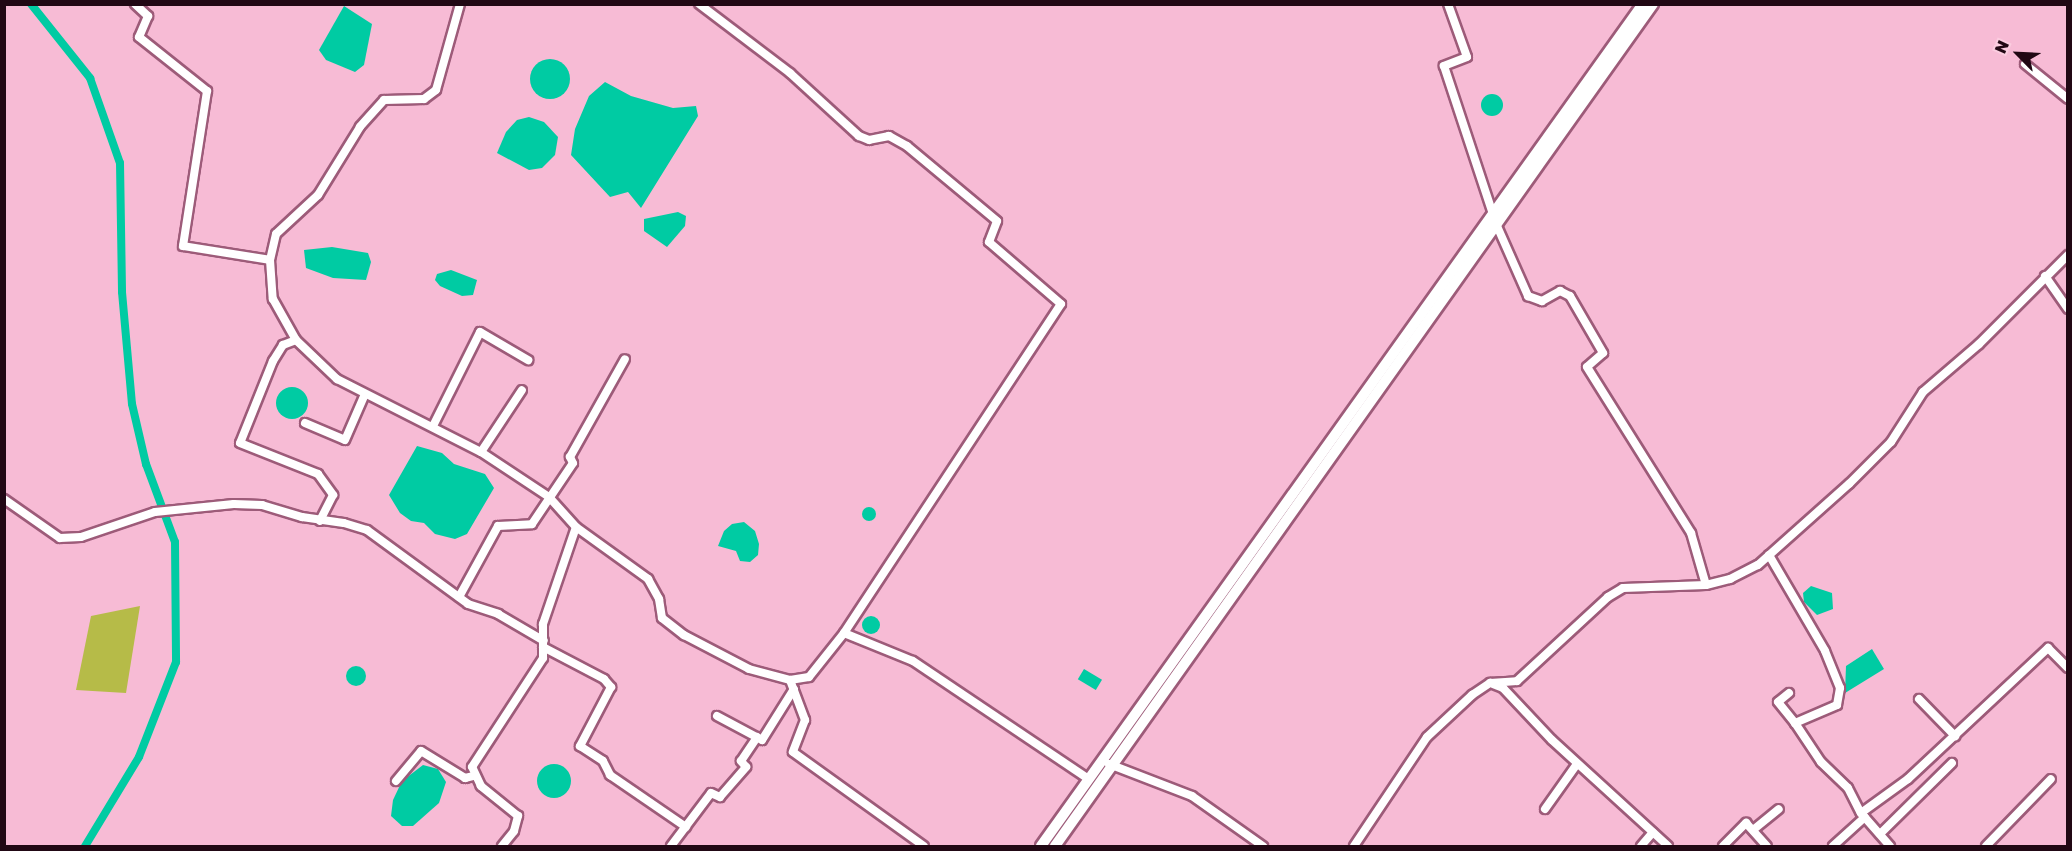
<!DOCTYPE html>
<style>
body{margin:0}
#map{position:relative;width:2072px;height:851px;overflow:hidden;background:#f7bbd5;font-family:"Golos Text",sans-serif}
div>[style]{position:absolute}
.green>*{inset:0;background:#b6bb48}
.water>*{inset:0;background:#00cba3;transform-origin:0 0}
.round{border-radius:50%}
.canal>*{height:8px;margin:-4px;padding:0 4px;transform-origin:4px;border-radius:4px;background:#00cba3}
.roads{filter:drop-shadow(2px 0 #9d5b79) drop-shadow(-2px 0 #9d5b79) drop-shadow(0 2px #9d5b79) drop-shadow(0 -2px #9d5b79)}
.minor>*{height:8px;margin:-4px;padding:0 4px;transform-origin:4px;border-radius:4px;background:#fff}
.major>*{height:10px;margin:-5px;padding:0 5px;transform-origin:5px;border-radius:5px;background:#fff}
span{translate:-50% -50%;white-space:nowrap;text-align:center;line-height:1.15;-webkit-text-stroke:4.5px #fbcde0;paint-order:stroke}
.frame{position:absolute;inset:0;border:6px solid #210814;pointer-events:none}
.north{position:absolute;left:1988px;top:24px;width:60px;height:60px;-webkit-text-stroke:4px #fbcde0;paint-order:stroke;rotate:294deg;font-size:16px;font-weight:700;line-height:24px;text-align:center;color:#210814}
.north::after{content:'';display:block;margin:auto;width:21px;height:27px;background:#210814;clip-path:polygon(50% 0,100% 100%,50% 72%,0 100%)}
</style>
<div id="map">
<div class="green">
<div style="clip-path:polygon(140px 606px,126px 693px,76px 690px,91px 616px)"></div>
</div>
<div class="water">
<div style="clip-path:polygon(344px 6px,372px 24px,364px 65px,355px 72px,326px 60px,319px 50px)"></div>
<div class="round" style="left:530px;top:59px;width:40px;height:40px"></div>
<div style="clip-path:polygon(605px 82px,631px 96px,673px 108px,696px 106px,698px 116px,641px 208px,628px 192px,610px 197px,571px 155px,575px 129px,589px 96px)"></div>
<div class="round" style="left:1481px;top:94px;width:22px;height:22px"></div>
<div style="clip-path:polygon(529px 117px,544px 122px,558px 137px,555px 155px,542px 168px,529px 170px,497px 153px,506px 132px,517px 120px)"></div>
<div style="clip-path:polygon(678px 212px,686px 216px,685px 226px,667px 247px,644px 231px,644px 219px)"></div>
<div style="clip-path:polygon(332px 247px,368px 253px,371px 262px,366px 280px,333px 278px,306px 268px,304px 250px)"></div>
<div style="clip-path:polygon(451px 270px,477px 280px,473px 295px,462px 296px,440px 286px,435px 280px,437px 274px)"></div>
<div class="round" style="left:276px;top:387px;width:32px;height:32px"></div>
<div style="clip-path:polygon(417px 446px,442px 453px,454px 464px,485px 474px,494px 488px,467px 534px,455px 539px,435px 534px,424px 523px,411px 521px,400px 513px,389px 495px)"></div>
<div class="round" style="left:862px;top:507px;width:14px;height:14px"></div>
<div style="clip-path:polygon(744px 522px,755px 531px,759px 544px,758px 555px,750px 562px,740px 561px,736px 551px,718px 546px,724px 531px,732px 524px)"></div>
<div style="clip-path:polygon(1811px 586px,1832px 593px,1833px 609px,1817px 615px,1804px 602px,1803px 593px)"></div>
<div class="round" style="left:862px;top:616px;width:18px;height:18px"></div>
<div style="clip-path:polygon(1872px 649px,1884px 669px,1845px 693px,1846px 666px)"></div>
<div class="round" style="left:346px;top:666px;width:20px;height:20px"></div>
<div style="left:1084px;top:669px;width:21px;height:12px;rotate:31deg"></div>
<div class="round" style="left:537px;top:764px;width:34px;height:34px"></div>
<div style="clip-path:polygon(423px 765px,438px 769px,446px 782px,439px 803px,413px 826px,402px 826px,391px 816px,393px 800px,402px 781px)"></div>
</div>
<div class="canal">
<div style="left:31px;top:4px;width:95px;rotate:51.4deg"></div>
<div style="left:90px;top:78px;width:90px;rotate:70.6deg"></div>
<div style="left:120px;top:163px;width:129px;rotate:89.1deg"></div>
<div style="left:122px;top:292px;width:112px;rotate:84.9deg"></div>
<div style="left:132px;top:404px;width:62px;rotate:76.9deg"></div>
<div style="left:146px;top:464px;width:83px;rotate:69.6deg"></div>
<div style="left:175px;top:542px;width:120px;rotate:89.5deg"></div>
<div style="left:176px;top:662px;width:102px;rotate:111.3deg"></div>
<div style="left:139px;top:757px;width:104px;rotate:121.2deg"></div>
</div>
<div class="roads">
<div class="minor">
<div style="left:135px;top:4px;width:18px;rotate:43deg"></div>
<div style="left:148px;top:16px;width:23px;rotate:113deg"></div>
<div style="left:139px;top:37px;width:87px;rotate:38.5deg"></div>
<div style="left:207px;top:91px;width:157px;rotate:98.8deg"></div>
<div style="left:183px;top:246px;width:88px;rotate:9.1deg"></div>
<div style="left:460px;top:4px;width:89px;rotate:105.6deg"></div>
<div style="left:436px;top:90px;width:15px;rotate:143deg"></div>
<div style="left:424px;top:99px;width:40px;rotate:178.6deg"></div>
<div style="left:384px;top:100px;width:36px;rotate:132deg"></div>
<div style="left:360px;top:127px;width:80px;rotate:121.7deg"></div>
<div style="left:318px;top:195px;width:57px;rotate:137.1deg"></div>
<div style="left:276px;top:234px;width:27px;rotate:103deg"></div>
<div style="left:270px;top:260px;width:39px;rotate:86deg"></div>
<div style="left:273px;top:299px;width:47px;rotate:60.7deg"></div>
<div style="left:296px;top:340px;width:57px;rotate:43.6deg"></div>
<div style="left:337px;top:379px;width:161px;rotate:26.9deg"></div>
<div style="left:481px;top:452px;width:82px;rotate:33.5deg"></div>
<div style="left:549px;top:497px;width:40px;rotate:48deg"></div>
<div style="left:576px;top:527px;width:89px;rotate:35.8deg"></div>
<div style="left:648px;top:579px;width:23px;rotate:61deg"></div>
<div style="left:659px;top:599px;width:19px;rotate:81deg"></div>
<div style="left:662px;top:618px;width:28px;rotate:38deg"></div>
<div style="left:684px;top:635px;width:73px;rotate:27.6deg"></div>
<div style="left:749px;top:669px;width:42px;rotate:15deg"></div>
<div style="left:790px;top:680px;width:19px;rotate:-9deg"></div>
<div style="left:809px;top:677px;width:56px;rotate:-51.5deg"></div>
<div style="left:844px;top:633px;width:394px;rotate:-56.6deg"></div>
<div style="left:1061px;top:304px;width:95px;rotate:-139.3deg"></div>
<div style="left:989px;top:242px;width:22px;rotate:-69deg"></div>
<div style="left:997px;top:221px;width:117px;rotate:-140.2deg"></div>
<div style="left:907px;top:146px;width:21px;rotate:-151deg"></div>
<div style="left:889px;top:136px;width:20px;rotate:169deg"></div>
<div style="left:869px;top:140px;width:11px;rotate:-158deg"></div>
<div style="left:859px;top:136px;width:93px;rotate:-137.6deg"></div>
<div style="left:790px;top:73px;width:114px;rotate:-142.8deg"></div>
<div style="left:1448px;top:4px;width:56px;rotate:70.3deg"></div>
<div style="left:1467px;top:57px;width:25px;rotate:159deg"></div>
<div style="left:1444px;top:66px;width:169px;rotate:71.7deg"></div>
<div style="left:1497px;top:226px;width:77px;rotate:66.1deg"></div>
<div style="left:1528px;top:296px;width:15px;rotate:20deg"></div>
<div style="left:1542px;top:301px;width:21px;rotate:-29deg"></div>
<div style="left:1560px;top:291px;width:11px;rotate:27deg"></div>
<div style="left:1570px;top:296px;width:66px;rotate:59.9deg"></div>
<div style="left:1603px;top:353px;width:21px;rotate:139deg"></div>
<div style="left:1587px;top:367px;width:196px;rotate:57.9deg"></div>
<div style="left:1691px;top:533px;width:54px;rotate:73.9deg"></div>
<div style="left:2025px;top:64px;width:55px;rotate:39.1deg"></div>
<div style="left:2045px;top:276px;width:40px;rotate:55.1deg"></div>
<div style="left:296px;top:340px;width:14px;rotate:159deg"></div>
<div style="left:283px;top:345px;width:19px;rotate:122deg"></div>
<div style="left:273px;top:361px;width:88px;rotate:111.9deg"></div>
<div style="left:240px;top:443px;width:84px;rotate:21.7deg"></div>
<div style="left:318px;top:474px;width:26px;rotate:54deg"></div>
<div style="left:333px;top:495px;width:29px;rotate:117deg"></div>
<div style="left:305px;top:423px;width:43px;rotate:23deg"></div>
<div style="left:345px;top:440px;width:50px;rotate:-66.5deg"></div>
<div style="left:433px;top:426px;width:105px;rotate:-63.4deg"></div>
<div style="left:480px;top:332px;width:56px;rotate:30.3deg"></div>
<div style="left:481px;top:452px;width:74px;rotate:-56.5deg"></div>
<div style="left:4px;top:499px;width:68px;rotate:34.9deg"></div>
<div style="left:60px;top:538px;width:21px;rotate:-3deg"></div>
<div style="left:81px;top:537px;width:78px;rotate:-18.7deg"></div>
<div style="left:155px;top:512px;width:79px;rotate:-5.8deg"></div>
<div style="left:234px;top:504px;width:28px;rotate:2deg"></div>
<div style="left:262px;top:505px;width:42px;rotate:16.7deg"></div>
<div style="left:302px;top:517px;width:42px;rotate:8.1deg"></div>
<div style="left:344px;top:523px;width:24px;rotate:17deg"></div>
<div style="left:367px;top:530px;width:125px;rotate:36.2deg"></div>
<div style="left:468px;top:604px;width:32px;rotate:18deg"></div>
<div style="left:498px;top:614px;width:53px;rotate:30.4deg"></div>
<div style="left:1769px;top:555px;width:111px;rotate:59.7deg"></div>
<div style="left:1825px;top:651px;width:40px;rotate:68deg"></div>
<div style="left:1840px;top:688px;width:17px;rotate:100deg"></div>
<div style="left:1837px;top:705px;width:46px;rotate:156.8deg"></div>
<div style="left:1795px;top:723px;width:47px;rotate:56.3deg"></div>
<div style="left:1821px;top:762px;width:37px;rotate:44deg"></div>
<div style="left:1848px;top:788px;width:28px;rotate:63deg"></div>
<div style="left:1861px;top:813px;width:44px;rotate:48.7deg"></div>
<div style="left:459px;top:597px;width:81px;rotate:-61.2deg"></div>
<div style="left:498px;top:526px;width:34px;rotate:-3deg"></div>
<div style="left:532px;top:524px;width:73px;rotate:-56.1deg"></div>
<div style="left:573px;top:463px;width:7px;rotate:-117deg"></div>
<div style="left:570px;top:457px;width:112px;rotate:-60.7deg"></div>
<div style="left:844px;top:633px;width:74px;rotate:22.1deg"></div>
<div style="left:913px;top:661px;width:210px;rotate:33.9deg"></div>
<div style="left:543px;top:647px;width:69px;rotate:27.7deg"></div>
<div style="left:604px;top:679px;width:11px;rotate:49deg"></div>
<div style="left:611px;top:687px;width:67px;rotate:117.7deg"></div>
<div style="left:580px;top:746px;width:27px;rotate:33deg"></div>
<div style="left:603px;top:761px;width:16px;rotate:63deg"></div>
<div style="left:610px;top:775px;width:92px;rotate:34.4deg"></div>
<div style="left:790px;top:680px;width:43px;rotate:69.4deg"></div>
<div style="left:805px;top:720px;width:34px;rotate:111deg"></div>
<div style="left:793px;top:752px;width:161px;rotate:35.7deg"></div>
<div style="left:1493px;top:684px;width:11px;rotate:22deg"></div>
<div style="left:1503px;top:688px;width:71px;rotate:46.7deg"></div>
<div style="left:1552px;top:740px;width:157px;rotate:42.4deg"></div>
<div style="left:1789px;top:693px;width:14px;rotate:141deg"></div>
<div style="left:1778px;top:702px;width:27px;rotate:51deg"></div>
<div style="left:1919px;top:699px;width:52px;rotate:45.8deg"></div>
<div style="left:717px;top:716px;width:51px;rotate:28.1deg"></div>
<div style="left:762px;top:740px;width:60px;rotate:-57.9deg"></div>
<div style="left:1109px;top:764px;width:89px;rotate:21.1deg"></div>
<div style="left:1192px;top:796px;width:87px;rotate:35.2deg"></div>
<div style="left:396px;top:781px;width:39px;rotate:-50deg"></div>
<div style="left:421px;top:751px;width:52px;rotate:31.5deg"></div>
<div style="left:465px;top:778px;width:9px;rotate:-13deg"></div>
<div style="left:1545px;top:809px;width:55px;rotate:-54.6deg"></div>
<div style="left:1861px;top:813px;width:58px;rotate:-35.9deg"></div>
<div style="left:1908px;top:779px;width:192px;rotate:-43.1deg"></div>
<div style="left:2048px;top:648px;width:28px;rotate:45deg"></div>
<div style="left:1753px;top:830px;width:33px;rotate:-39deg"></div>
<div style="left:1880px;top:834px;width:101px;rotate:-44.6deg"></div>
<div style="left:502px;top:846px;width:19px;rotate:-51deg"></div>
<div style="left:514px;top:831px;width:16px;rotate:-75deg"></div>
<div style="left:518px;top:816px;width:48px;rotate:-141deg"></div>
<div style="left:481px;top:786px;width:21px;rotate:-115deg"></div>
<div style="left:472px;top:767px;width:130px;rotate:-56.9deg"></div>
<div style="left:543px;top:658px;width:34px;rotate:-90deg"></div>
<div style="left:543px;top:624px;width:102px;rotate:-71.2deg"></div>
<div style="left:671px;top:846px;width:66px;rotate:-53deg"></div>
<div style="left:711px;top:793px;width:10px;rotate:24deg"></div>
<div style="left:720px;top:797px;width:40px;rotate:-49deg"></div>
<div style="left:746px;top:767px;width:8px;rotate:-130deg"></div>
<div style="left:741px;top:761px;width:29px;rotate:-56deg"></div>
<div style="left:1354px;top:846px;width:131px;rotate:-56.2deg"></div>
<div style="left:1427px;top:737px;width:62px;rotate:-43deg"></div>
<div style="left:1472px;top:695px;width:22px;rotate:-34deg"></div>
<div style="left:1490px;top:683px;width:27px;rotate:-4deg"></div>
<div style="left:1517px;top:681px;width:124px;rotate:-42.7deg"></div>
<div style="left:1608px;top:597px;width:17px;rotate:-31deg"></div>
<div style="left:1623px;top:588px;width:83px;rotate:-2.1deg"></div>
<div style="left:1706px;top:585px;width:25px;rotate:-14deg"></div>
<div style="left:1730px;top:579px;width:31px;rotate:-27deg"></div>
<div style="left:1758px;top:565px;width:122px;rotate:-41.7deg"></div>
<div style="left:1849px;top:484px;width:59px;rotate:-45deg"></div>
<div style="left:1891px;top:442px;width:59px;rotate:-57.4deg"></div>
<div style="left:1923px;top:392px;width:74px;rotate:-40.6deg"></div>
<div style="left:1979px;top:344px;width:126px;rotate:-45deg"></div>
<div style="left:1641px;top:846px;width:18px;rotate:-49deg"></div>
<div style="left:1723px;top:846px;width:33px;rotate:-45deg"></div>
<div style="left:1746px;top:823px;width:31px;rotate:48deg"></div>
<div style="left:1833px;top:846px;width:43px;rotate:-42.2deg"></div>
<div style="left:1986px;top:846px;width:93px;rotate:-45.9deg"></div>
</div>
<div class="major">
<div style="left:1041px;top:846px;width:1035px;rotate:-54.44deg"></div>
<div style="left:1055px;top:846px;width:1033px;rotate:-54.62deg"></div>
</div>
</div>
<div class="frame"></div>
<div class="north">N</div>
</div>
